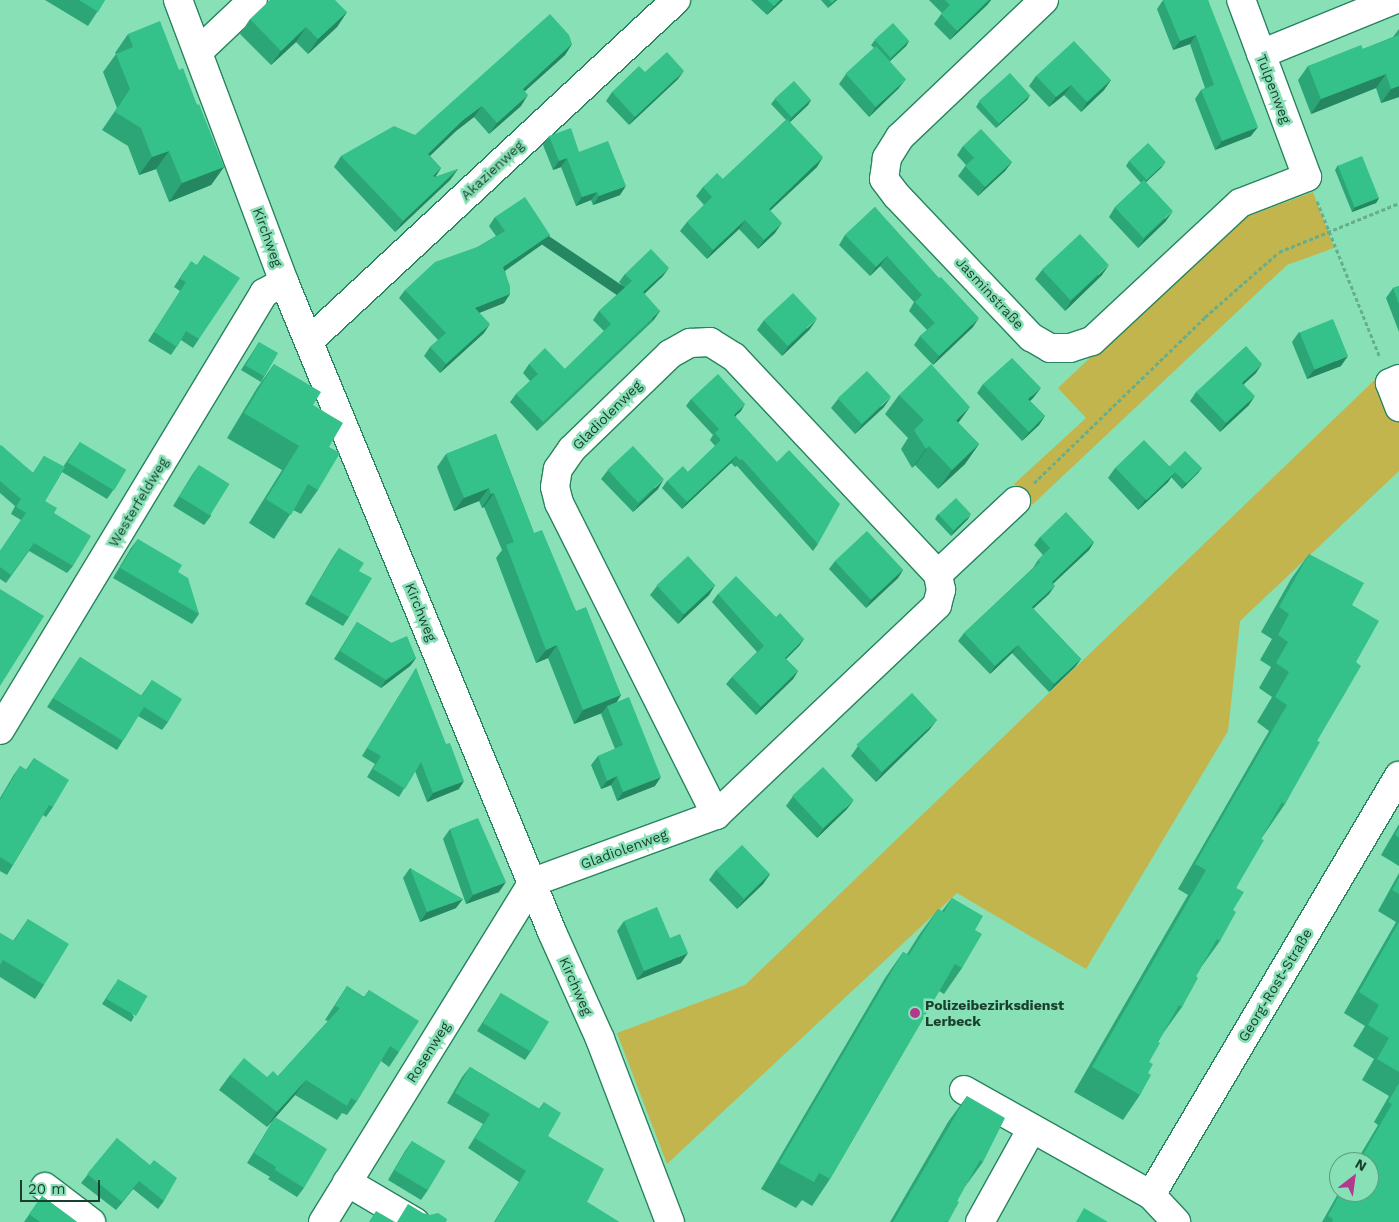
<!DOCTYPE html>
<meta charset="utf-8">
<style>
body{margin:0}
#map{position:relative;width:1399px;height:1222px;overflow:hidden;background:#88e0b6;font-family:"Work Sans",sans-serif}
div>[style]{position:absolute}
.green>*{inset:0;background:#c2b54e}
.path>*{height:3px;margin-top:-1.5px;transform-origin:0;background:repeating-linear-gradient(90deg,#66ae8c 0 4px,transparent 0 6.5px)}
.roads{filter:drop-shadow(1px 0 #27845e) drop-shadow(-1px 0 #27845e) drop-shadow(0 1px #27845e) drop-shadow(0 -1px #27845e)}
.minor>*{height:28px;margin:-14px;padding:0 14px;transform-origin:14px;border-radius:14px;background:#fff}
.wall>*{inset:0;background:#2da677}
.shaded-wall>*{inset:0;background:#248761;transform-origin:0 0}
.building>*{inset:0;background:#34c18a;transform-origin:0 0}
.dots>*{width:14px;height:14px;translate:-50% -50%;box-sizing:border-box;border:2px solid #88e0b6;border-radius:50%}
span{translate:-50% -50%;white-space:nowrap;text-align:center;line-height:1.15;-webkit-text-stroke:5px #88e0b6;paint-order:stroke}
.street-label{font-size:14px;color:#1a3f2e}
.poi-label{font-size:14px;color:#1a3f2e;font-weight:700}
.left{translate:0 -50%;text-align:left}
.north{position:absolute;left:1329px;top:1152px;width:50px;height:50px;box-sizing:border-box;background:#88e0b6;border:1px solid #5ca080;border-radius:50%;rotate:30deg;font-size:14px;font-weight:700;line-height:20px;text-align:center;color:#1a3f2e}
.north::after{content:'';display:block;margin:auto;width:18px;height:22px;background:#b2398d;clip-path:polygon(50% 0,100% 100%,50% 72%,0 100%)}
.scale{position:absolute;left:20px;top:1180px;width:80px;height:22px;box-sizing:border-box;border:2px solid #1a3f2e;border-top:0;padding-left:6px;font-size:15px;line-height:18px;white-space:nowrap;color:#1a3f2e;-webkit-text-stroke:4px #88e0b6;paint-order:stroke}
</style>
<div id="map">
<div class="green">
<div style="clip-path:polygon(1313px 192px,1334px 248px,1287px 265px,1032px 505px,1014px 484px,1086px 418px,1058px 388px,1235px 221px)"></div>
<div style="clip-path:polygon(1385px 370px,1399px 408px,1399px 471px,1240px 621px,1228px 731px,1086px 969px,957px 893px,667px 1164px,617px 1033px,745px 985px)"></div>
</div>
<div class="path">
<div style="left:1317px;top:201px;width:169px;rotate:68.1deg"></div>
<div style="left:1034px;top:483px;width:238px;rotate:-44.1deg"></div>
<div style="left:1205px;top:317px;width:98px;rotate:-41.3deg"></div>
<div style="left:1279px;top:252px;width:130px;rotate:-22.2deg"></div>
</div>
<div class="roads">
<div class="minor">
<div style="left:178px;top:0;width:301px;rotate:69.4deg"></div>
<div style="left:284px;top:282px;width:703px;rotate:67.59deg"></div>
<div style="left:552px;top:932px;width:117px;rotate:65.8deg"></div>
<div style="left:600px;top:1039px;width:196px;rotate:69.1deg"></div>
<div style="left:1044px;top:0;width:199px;rotate:136.4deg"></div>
<div style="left:900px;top:137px;width:25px;rotate:122deg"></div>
<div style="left:887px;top:158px;width:21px;rotate:98deg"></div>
<div style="left:884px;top:179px;width:21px;rotate:53deg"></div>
<div style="left:897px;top:196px;width:195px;rotate:46.5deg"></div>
<div style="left:1031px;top:337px;width:22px;rotate:30deg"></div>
<div style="left:1050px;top:348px;width:20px"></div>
<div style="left:1070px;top:348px;width:23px;rotate:-18deg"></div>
<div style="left:1092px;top:341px;width:202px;rotate:-43deg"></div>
<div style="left:1240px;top:203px;width:72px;rotate:-21.2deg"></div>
<div style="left:1307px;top:177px;width:189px;rotate:-110.4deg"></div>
<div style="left:199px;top:51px;width:74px;rotate:-43.4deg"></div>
<div style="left:1261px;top:54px;width:143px;rotate:-22.2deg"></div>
<div style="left:309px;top:341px;width:501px;rotate:-42.9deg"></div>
<div style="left:1399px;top:379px;width:10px;rotate:156deg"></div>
<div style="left:1390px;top:383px;width:26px;rotate:69deg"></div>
<div style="left:0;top:730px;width:511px;rotate:-58.86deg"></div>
<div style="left:264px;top:293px;width:23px;rotate:-29deg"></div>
<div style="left:716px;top:815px;width:349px;rotate:-116.7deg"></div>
<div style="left:559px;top:503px;width:16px;rotate:-104deg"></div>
<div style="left:555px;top:487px;width:18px;rotate:-81deg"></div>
<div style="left:558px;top:469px;width:24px;rotate:-55deg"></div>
<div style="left:572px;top:449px;width:136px;rotate:-44.1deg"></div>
<div style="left:670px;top:354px;width:23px;rotate:-29deg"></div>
<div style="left:690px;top:343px;width:20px;rotate:-3deg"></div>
<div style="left:710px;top:342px;width:28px;rotate:32deg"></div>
<div style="left:734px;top:357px;width:298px;rotate:46.8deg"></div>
<div style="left:938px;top:574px;width:107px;rotate:-43.1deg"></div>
<div style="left:964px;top:1090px;width:214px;rotate:29.3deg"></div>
<div style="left:1151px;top:1195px;width:37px;rotate:47deg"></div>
<div style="left:347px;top:1182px;width:79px;rotate:30.5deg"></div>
<div style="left:45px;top:1187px;width:58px;rotate:37.3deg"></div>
<div style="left:1151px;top:1195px;width:487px;rotate:-59.4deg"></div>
<div style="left:323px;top:1222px;width:400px;rotate:-58.3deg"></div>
<div style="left:533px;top:882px;width:195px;rotate:-20.1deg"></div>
<div style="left:716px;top:815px;width:305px;rotate:-43.5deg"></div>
<div style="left:937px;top:605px;width:16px;rotate:-75deg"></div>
<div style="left:941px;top:590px;width:16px;rotate:-101deg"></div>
<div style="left:980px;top:1222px;width:107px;rotate:-61deg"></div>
</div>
</div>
<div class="wall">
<div style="clip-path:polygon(45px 0,105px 0,88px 26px)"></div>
<div style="clip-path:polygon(751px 0,783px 0,767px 15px)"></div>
<div style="clip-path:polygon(821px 0,837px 0,828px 8px)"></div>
<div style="clip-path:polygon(929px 0,991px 0,987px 5px,950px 40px,934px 24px,942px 13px)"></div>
<div style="clip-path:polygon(1163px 0,1208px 0,1251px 136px,1215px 150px,1195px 99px,1201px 90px,1205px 88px,1190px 44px,1173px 50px,1157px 9px)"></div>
<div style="clip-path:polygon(347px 12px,337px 27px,308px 54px,296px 42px,271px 65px,240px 34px,250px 19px)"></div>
<div style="clip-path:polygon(1399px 29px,1399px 97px,1381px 103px,1376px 88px,1311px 114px,1298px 80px,1308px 66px,1363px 49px,1393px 37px)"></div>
<div style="clip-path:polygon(128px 34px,179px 70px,197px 105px,224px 167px,211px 185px,169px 202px,156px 169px,139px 175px,128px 146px,102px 130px,117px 108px,103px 72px,116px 54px,115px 53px)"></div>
<div style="clip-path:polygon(875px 40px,909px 41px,906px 46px,890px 61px,899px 88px,869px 117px,839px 84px,846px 74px,874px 48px,871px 45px)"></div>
<div style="clip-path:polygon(572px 44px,565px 55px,525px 91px,521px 106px,489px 134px,474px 117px,456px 131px,430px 156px,441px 168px,435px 177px,458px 169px,450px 180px,395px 232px,334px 167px,341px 156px,415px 135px)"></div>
<div style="clip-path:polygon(645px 72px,678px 79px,629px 125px,606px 101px,612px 92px)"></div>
<div style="clip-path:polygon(1036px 76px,1111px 80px,1104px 90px,1081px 112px,1064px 95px,1049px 107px,1029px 86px)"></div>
<div style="clip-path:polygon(1030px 95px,1027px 100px,996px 128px,976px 107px,979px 102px)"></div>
<div style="clip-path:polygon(775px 99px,811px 100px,808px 105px,790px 122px,817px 167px,770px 211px,775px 233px,758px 249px,739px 229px,707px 259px,680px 231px,687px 222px,704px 205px,696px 196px,703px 187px,723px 179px,786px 120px,771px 104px)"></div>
<div style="clip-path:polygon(549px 136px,579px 152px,620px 195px,593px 205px,591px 200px,576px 206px,561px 167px,553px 170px,543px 145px)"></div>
<div style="clip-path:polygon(963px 146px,1012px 162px,1005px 171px,978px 196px,958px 176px,966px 165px,957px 155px)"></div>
<div style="clip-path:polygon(1129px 161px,1162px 167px,1146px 182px,1166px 221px,1138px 248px,1109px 217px,1115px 207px,1141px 183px,1126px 166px)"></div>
<div style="clip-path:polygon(1338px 165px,1379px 198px,1376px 203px,1352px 212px,1335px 170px)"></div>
<div style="clip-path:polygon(875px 207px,973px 327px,933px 365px,914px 345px,920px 336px,927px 330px,909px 311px,914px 302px,880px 266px,870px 276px,839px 245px,845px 235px)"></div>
<div style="clip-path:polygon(495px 217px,550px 235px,544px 243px,505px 271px,510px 294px,504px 303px,479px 313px,484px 333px,440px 373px,424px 356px,430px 347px,438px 340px,399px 298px,405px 290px,496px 236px,489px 226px)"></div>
<div style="clip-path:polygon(204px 255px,199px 339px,193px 348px,181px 340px,171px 355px,148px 341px,180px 291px,174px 287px,185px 270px,197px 265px)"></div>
<div style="clip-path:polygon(1042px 270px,1102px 275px,1065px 311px,1035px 279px)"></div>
<div style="clip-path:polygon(625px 274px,663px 276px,644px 294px,654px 320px,537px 431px,510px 402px,516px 394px,530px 381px,523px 373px,529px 364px,565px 369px,604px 331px,593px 320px,599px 311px,624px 288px,619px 282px)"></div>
<div style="clip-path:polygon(1399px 286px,1399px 332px,1386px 298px,1393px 288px)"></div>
<div style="clip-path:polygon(764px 320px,810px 329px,782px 356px,757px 330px)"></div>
<div style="clip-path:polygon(1299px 332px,1341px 366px,1307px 379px,1292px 342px)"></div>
<div style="clip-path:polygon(259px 342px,264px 377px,261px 382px,241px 370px)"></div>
<div style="clip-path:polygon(274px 364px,329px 447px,318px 490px,301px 514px,293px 510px,274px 539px,249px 523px,282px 470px,227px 438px,257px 388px)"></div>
<div style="clip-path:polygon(1256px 373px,1244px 384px,1249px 405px,1220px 432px,1190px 401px,1196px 392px)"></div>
<div style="clip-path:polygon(983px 384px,1034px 397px,1030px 401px,1045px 416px,1039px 425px,1022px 441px,977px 393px)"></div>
<div style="clip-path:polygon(899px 395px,958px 423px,979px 444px,965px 464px,938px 489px,915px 465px,912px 468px,901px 449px,908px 438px,885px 414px)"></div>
<div style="clip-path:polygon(691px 399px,741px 411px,735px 416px,818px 544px,813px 551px,737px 466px,735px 467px,731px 463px,682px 509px,662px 488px,667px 481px,688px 472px,715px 446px,710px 440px,713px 435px,686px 406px)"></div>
<div style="clip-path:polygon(838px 399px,884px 407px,855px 434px,831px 408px)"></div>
<div style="clip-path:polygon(496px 434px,534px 533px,621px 695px,617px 702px,655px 786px,617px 801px,611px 785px,601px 789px,591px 765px,598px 756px,615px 749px,601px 714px,602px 713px,574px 724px,548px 658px,536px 663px,496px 558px,502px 550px,484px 507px,482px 508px,479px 501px,454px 511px,437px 467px,446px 454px)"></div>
<div style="clip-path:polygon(80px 442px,114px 489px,107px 499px,62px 472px,45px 501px,54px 513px,73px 566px,67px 573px,29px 551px,6px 583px,0 579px,0 551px,21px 520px,11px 514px,15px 506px,0 493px,0 446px,33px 473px,44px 456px,63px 467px)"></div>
<div style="clip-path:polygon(199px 465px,211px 516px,204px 525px,173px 506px,192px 475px)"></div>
<div style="clip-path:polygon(1169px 466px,1202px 468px,1198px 473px,1182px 489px,1171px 477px,1168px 482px,1138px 510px,1108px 478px,1115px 468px)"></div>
<div style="clip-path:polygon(608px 470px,658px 489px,633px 512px,601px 479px)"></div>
<div style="clip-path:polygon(938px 514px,968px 519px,951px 536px,935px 519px)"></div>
<div style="clip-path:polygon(1040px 537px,1094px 542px,1089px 550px,1053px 584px,1049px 594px,1033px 609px,1081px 659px,1075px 667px,1049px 692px,1012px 653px,990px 674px,958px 641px,964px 633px,1033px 568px,1038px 560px,1043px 555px,1034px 545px)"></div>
<div style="clip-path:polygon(138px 539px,178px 572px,199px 614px,192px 624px,113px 578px,131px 548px)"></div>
<div style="clip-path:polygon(339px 548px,359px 571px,349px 617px,343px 626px,305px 604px,333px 557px)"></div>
<div style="clip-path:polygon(1309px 554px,1352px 605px,1356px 662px,1317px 741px,1285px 804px,1261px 839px,1236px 888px,1233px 910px,1220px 941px,1202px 966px,1196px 976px,1182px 1007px,1164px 1032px,1158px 1042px,1149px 1062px,1148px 1073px,1140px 1095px,1123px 1120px,1074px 1092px,1188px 895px,1178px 889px,1269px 731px,1257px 722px,1272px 697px,1259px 688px,1271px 667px,1260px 660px,1272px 639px,1261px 632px,1291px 579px)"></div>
<div style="clip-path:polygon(835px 561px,903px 570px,898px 578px,866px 608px,829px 569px)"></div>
<div style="clip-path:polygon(715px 585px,709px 595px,678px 624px,650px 595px,657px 586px)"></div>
<div style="clip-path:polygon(718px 594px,776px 617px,804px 639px,799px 646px,786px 659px,798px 671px,793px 679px,756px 715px,726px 684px,732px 677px,757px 652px,712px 602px)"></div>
<div style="clip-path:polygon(357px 622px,416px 658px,410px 666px,381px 688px,334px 659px)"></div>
<div style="clip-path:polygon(80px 657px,141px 696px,152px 680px,168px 722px,162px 730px,138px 716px,117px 750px,47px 707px)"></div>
<div style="clip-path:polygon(416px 668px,459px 789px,427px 802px,415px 771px,399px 797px,367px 777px,375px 764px,362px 756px)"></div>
<div style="clip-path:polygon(930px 729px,876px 782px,851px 756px,858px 746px)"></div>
<div style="clip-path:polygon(34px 758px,53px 807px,46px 817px,43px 815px,7px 875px,0 871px,0 798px,13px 776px,20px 766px,26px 770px)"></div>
<div style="clip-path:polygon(793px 796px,847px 809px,817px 838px,786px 806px)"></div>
<div style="clip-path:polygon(1399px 824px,1399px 866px,1381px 855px)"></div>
<div style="clip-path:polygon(450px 829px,499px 892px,466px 904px,443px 839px)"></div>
<div style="clip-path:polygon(410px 868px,456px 908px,420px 922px,403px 878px)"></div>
<div style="clip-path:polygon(716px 870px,770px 874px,763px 884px,737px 909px,709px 880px)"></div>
<div style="clip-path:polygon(1399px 873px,1399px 1222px,1322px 1222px,1339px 1192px,1369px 1192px,1369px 1162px,1356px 1162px,1378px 1125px,1374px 1122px,1389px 1096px,1362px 1080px,1374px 1059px,1353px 1046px,1365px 1026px,1344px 1013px,1396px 922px,1378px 911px)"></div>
<div style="clip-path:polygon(952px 898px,975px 930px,962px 968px,944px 994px,939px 991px,830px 1179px,812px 1206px,802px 1200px,796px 1208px,761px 1189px,885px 978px,903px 952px,907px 954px,919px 935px,938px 909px,942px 911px)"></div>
<div style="clip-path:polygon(28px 919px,44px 985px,35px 999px,0 977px,0 933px,13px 941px)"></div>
<div style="clip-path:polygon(624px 921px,670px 938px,681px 963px,637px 980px,617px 931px)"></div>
<div style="clip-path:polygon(115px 984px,134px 1017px,131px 1022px,102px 1004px)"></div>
<div style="clip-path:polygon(347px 986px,364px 997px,369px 990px,399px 1052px,389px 1067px,381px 1061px,357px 1101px,347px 1115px,342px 1113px,337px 1120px,295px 1095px,267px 1127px,219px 1090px,230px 1075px,267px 1077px,278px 1076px,328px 1021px,325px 1020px)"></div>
<div style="clip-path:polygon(501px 993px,531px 1051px,525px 1060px,477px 1031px)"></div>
<div style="clip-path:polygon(470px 1067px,539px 1109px,544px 1102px,548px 1136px,587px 1202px,619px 1222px,494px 1222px,519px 1182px,468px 1148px,483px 1124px,447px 1103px,462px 1077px)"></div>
<div style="clip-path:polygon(967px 1096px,983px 1162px,964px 1188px,957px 1201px,948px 1222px,890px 1222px,948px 1122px)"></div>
<div style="clip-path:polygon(275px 1117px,304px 1188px,297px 1197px,268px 1179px,270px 1177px,247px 1163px,269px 1127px)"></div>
<div style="clip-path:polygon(117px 1138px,164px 1201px,158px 1209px,133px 1189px,116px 1210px,81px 1183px)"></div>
<div style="clip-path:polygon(412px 1141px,428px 1190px,421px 1200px,388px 1180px,405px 1151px)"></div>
<div style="clip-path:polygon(42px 1196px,77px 1222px,24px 1222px)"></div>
</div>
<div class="shaded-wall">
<div style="clip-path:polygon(780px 0,783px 0,767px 15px,774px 6px)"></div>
<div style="clip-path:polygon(835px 0,837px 0,828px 8px,832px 3px)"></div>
<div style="clip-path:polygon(989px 0,991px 0,987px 5px,950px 40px,957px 31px)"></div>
<div style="clip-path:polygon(347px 12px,337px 27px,308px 54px,318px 39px)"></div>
<div style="clip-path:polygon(306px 27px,296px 42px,271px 65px,281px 51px)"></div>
<div style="clip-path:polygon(1196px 35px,1190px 44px,1173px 50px,1180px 41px)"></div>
<div style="clip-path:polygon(909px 41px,906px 46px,888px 63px,892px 58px)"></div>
<div style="clip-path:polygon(572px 44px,565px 55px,515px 100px,523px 89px)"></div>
<div style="clip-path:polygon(684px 71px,678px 79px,629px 125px,635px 117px)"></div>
<div style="clip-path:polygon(1386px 74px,1376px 88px,1311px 114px,1321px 99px)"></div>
<div style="clip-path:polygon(906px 79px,899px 88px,869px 117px,876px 107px)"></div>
<div style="clip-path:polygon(1111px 80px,1104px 90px,1081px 112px,1087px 102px)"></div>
<div style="clip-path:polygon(1071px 85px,1064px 95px,1049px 107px,1056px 97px)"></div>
<div style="clip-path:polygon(1399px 86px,1399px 97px,1381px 103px,1391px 89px)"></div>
<div style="clip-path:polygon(528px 95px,521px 106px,489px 134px,497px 123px)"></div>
<div style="clip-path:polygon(1030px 95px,1027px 100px,996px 128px,1000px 123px)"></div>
<div style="clip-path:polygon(811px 100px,808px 105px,789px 123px,792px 118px)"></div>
<div style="clip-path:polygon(482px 106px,474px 117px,456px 131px,420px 165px,428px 154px,463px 120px)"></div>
<div style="clip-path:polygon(1258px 127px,1251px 136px,1215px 150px,1222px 141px)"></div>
<div style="clip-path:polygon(169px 151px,156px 169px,139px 175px,152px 157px)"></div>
<div style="clip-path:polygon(823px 157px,817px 167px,762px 218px,769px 209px)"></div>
<div style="clip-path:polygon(567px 158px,561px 167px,553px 170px,559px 161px)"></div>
<div style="clip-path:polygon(1012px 162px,1005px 171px,978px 196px,985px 187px)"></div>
<div style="clip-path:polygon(1166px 162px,1162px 167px,1143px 185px,1147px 180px)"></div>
<div style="clip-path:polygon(224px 167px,211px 185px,169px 202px,182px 183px)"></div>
<div style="clip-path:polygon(441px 168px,434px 179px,433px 176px)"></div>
<div style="clip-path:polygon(458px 169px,450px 180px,395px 232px,403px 221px)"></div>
<div style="clip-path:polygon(626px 186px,620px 195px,593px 205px,599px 196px)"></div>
<div style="clip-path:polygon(597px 192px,591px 200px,576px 206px,582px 197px)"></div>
<div style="clip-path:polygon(1379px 198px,1376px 203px,1352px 212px,1355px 207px)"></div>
<div style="clip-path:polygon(1173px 211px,1166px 221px,1138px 248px,1145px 238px)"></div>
<div style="clip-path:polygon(745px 220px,739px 229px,707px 259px,713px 250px)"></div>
<div style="clip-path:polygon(782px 223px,775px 233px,758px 249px,764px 240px)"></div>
<div style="clip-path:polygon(550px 235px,544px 243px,497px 276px,503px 267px)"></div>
<div style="clip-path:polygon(887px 256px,880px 266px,870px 276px,876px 267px)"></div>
<div style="clip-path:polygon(1109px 265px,1102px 275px,1065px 311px,1071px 301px)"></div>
<div style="clip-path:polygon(669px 268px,663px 276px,637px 301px,643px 292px)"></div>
<div style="clip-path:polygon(510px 294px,504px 303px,469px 317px,475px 308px)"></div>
<div style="left:660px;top:311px;width:11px;height:161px;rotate:124deg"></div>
<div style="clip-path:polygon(979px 318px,973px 327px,933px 365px,939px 356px)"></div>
<div style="clip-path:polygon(817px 319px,810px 329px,782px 356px,788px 347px)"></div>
<div style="clip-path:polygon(490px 324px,484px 333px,440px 373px,446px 364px)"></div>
<div style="clip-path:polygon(1348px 356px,1341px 366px,1307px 379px,1314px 370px)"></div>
<div style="clip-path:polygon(1262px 364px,1256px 373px,1236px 391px,1242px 383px)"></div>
<div style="clip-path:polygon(1041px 388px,1034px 397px,1022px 409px,1028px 399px)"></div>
<div style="clip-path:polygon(1255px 396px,1249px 405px,1220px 432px,1226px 423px)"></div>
<div style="clip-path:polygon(891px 397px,884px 407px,855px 434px,862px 425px)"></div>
<div style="clip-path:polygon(745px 404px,741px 411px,729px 422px,734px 415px)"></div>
<div style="clip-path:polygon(970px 407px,956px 426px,956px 420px)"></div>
<div style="clip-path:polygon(1045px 416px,1039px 425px,1022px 441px,1029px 432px)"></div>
<div style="clip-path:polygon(979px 444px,965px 464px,938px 489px,952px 470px)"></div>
<div style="clip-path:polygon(929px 446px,915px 465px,912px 468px,926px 449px)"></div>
<div style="clip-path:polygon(736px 456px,731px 463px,682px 509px,687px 502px)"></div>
<div style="clip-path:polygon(1202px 468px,1198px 473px,1182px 489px,1185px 484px)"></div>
<div style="clip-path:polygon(1175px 472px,1168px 482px,1138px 510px,1145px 500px)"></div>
<div style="clip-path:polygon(664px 479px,658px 489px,633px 512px,640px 503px)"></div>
<div style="clip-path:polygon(489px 488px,479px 501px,454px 511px,464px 498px)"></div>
<div style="clip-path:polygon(494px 493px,484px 507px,482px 508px,491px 494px)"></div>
<div style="clip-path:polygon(971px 514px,968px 519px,951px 536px,954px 531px)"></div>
<div style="clip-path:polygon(1094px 542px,1089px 550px,1046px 590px,1052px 582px)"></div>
<div style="clip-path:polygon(903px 570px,898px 578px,866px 608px,871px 600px)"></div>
<div style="clip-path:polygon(715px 585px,709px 595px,678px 624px,684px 614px)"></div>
<div style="clip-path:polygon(1055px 586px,1049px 594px,1026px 615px,1032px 607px)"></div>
<div style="clip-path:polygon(804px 639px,799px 646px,780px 665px,785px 658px)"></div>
<div style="clip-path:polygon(557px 645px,548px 658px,536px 663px,546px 650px)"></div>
<div style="clip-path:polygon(1018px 645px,1012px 653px,990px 674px,995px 666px)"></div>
<div style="clip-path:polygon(416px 658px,410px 666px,381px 688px,386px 680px)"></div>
<div style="clip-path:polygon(1081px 659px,1075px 667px,1049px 692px,1054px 684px)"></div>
<div style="clip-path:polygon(798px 671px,793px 679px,756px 715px,761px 707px)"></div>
<div style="clip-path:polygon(621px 695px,612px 709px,607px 706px,602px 713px,574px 724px,583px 710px)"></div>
<div style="clip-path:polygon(937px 720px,930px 729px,876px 782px,883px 772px)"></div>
<div style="clip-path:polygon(617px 776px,611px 785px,601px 789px,607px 781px)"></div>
<div style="clip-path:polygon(661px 777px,655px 786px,617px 801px,623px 792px)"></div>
<div style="clip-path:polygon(464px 781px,459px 789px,427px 802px,433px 793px)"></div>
<div style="clip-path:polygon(854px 800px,847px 809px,817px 838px,824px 828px)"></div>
<div style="clip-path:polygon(770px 874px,763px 884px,737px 909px,744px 900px)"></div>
<div style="clip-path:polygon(506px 882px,499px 892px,466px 904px,473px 895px)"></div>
<div style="clip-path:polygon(463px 899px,456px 908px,420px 922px,427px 912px)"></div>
<div style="clip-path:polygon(688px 953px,681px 963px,637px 980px,644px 971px)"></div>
<div style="clip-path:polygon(306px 1080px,295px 1095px,267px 1127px,277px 1112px)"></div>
<div style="clip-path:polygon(139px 1181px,133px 1189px,116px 1210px,122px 1202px)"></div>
</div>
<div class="building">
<div style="clip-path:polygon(79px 0,105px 0,98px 12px)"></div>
<div style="clip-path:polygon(270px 0,335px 0,347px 12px,318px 39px,306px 27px,281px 51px,250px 19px)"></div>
<div style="clip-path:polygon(767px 0,780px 0,774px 6px)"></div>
<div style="clip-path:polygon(829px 0,835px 0,832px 3px)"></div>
<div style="clip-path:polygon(945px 0,989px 0,957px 31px,941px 14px,950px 5px)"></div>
<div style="clip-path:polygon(1163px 0,1208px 0,1258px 127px,1222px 141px,1201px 90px,1214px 85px,1196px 35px,1180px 41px)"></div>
<div style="clip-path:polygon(550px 14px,569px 35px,572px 44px,523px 89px,528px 95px,497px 123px,482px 106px,463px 120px,428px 154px,441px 168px,433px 176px,435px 177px,458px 169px,403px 221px,341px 156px,394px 126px,415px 135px)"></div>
<div style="clip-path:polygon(160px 21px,179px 70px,183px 68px,197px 105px,199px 104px,224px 167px,182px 183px,169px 151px,152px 157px,141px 128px,115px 112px,130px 89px,116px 54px,133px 47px,128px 34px)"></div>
<div style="left:893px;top:23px;width:24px;height:25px;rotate:48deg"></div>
<div style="clip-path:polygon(1399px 35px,1399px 86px,1391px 89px,1386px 74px,1321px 99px,1308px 66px,1361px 45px,1363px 49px)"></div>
<div style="clip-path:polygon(1074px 41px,1111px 80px,1087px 102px,1071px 85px,1056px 97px,1036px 76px)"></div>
<div style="left:876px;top:46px;width:45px;height:41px;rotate:48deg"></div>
<div style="clip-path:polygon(667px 52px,684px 71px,635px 117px,612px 92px,639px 66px,645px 72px)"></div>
<div style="left:1010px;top:73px;width:30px;height:42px;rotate:48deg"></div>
<div style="left:794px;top:81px;width:25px;height:26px;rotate:48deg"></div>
<div style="clip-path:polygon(787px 119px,823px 157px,769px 209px,782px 223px,764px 240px,745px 220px,713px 250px,687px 222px,712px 197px,703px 187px,717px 173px,723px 179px)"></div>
<div style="clip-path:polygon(571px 128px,579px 152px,608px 141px,626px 186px,599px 196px,597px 192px,582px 197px,567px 158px,559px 161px,549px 136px)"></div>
<div style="clip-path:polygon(981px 129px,1012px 162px,985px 187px,965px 166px,974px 158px,963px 146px)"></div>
<div style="left:1148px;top:143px;width:26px;height:26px;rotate:47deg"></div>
<div style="left:1362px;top:156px;width:45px;height:26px;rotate:68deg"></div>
<div style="left:1144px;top:180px;width:42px;height:40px;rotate:47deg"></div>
<div style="clip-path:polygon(525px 197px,550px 235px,503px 267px,510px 286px,510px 294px,475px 308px,490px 324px,446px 364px,430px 347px,446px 333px,405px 290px,435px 262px,480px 246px,505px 231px,495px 217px)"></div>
<div style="clip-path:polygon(875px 207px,939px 278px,941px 277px,979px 318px,939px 356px,920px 336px,935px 323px,915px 302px,922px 295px,887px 256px,876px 267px,845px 235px)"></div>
<div style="left:1080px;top:234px;width:42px;height:52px;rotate:47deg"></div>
<div style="clip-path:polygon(651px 249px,669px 268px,643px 292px,636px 284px,660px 311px,543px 422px,516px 394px,538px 374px,529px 364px,545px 348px,565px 369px,611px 324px,599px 311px,632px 281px,625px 274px)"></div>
<div style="clip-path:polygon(204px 255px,240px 278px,199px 339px,186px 331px,177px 347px,154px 332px,186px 282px,180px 279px,191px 261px,197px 265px)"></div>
<div style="clip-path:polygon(1399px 286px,1399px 304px,1393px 288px)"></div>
<div style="left:793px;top:293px;width:35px;height:40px;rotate:47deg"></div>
<div style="left:1333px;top:319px;width:40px;height:36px;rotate:68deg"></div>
<div style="left:259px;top:342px;width:22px;height:27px;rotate:30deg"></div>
<div style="clip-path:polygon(1246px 346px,1262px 364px,1242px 383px,1255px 396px,1226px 423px,1196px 392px)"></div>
<div style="clip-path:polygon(1012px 358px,1041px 388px,1028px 399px,1045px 416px,1029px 432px,983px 384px)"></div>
<div style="clip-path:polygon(274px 364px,321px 392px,313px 405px,343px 423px,329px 447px,340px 453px,318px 490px,308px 484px,291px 515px,266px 499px,299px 446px,244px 413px)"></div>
<div style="clip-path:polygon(931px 364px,970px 407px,956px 420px,979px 444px,952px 470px,929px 446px,926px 449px,914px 430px,924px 420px,899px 395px)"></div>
<div style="left:867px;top:371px;width:35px;height:40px;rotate:47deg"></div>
<div style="clip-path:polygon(718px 374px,745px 404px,734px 415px,777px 462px,789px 450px,840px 504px,818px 544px,742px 459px,740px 460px,736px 456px,687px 502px,667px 481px,683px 466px,688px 472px,721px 440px,715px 433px,719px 429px,691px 399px)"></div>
<div style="clip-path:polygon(496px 434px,534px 533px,542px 530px,576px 611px,586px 607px,621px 695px,583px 710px,557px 645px,546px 650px,506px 545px,514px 542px,494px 493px,491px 494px,489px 488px,464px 498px,446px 454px)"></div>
<div style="left:1144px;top:440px;width:45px;height:40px;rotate:46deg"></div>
<div style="left:80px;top:442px;width:54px;height:24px;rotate:31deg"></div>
<div style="clip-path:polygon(1px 445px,33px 473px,44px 456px,65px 467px,45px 501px,57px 508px,54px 513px,91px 536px,73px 566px,34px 543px,11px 575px,0 567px,0 551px,26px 513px,16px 507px,21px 499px,0 481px,0 446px)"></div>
<div style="left:633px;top:446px;width:45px;height:35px;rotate:47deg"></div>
<div style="left:1185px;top:451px;width:24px;height:22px;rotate:45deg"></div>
<div style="left:199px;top:465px;width:36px;height:37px;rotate:32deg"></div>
<div style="left:956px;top:498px;width:22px;height:24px;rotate:47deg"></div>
<div style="clip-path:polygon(1066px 512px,1094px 542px,1052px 582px,1055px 586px,1032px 607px,1081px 659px,1054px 684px,1018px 645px,995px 666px,964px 633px,1040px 562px,1038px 560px,1050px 548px,1040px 537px)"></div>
<div style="left:867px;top:531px;width:53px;height:44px;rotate:47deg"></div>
<div style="clip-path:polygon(138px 539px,182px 565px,178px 572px,188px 578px,199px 614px,120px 568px)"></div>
<div style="clip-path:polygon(339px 548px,364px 563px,359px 571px,372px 578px,349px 617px,311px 595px)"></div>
<div style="clip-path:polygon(1309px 554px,1364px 583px,1352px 605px,1379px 621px,1356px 662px,1361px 666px,1317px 741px,1320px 742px,1285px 804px,1282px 802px,1261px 839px,1264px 840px,1236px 888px,1244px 892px,1233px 910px,1236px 912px,1220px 941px,1217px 939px,1196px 976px,1198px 978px,1182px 1007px,1179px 1005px,1158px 1042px,1160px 1043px,1149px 1062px,1153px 1064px,1148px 1073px,1151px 1075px,1140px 1095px,1092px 1067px,1206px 870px,1195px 864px,1287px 705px,1275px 697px,1289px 672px,1276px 663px,1288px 642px,1278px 635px,1289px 614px,1279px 607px)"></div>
<div style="left:688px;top:556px;width:40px;height:43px;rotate:47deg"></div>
<div style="clip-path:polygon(736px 576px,776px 617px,780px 613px,804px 639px,785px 658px,798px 671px,761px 707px,732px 677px,764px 646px,718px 594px)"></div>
<div style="clip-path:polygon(0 589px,44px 616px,0 686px)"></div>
<div style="clip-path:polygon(357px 622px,391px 643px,407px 636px,416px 658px,386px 680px,340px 651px)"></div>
<div style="clip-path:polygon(80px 657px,142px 696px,152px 680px,182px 699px,168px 722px,144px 707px,123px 741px,53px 698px)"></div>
<div style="clip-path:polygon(416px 668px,446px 744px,450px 743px,464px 781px,433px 793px,421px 762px,405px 789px,373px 769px,381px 756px,367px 748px)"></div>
<div style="left:912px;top:693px;width:37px;height:76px;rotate:47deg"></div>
<div style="clip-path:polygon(629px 697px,661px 777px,623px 792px,617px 776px,607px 781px,598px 756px,623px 745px,607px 706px)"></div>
<div style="clip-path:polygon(34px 758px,69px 780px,53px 807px,49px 805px,13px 865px,0 857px,0 800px,20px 766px,27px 770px)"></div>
<div style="left:823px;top:767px;width:45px;height:42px;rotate:47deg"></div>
<div style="clip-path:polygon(478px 818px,506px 882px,473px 895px,450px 829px)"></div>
<div style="clip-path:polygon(1399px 828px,1399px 837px,1395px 835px)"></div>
<div style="left:742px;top:845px;width:40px;height:36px;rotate:46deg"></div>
<div style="clip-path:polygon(410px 868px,463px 899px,427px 912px)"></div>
<div style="clip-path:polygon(1399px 878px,1399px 894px,1392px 890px)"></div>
<div style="clip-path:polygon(952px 898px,983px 916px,975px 930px,982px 934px,962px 968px,955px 964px,830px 1179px,819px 1173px,814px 1182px,779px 1163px,903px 952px,909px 955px,938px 909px,944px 912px)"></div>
<div style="clip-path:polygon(657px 907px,670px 938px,680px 934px,688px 953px,644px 971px,624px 921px)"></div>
<div style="clip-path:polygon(28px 919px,69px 944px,44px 985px,3px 960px,0 965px,0 933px,14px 941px)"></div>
<div style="clip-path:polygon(1399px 922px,1399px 1072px,1377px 1059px,1389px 1038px,1368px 1025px,1379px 1005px,1359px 992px)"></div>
<div style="left:118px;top:979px;width:34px;height:23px;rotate:30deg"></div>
<div style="clip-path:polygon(347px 986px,364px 998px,369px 990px,419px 1021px,399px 1052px,390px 1046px,357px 1101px,351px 1098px,347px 1106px,306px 1080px,277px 1112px,230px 1075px,244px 1058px,267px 1077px,273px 1071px,278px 1076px,340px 1008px,335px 1006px)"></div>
<div style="left:501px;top:993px;width:56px;height:35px;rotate:31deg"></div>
<div style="clip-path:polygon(470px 1067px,540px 1109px,544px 1102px,561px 1113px,548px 1136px,604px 1169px,587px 1202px,619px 1222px,495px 1222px,526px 1171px,475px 1138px,490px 1114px,455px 1093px)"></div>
<div style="clip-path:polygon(1399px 1083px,1399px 1222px,1332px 1222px,1333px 1219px,1328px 1216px,1341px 1192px,1369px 1192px,1369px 1162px,1359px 1162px,1392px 1104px,1388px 1102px)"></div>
<div style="clip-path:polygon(967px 1096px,1005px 1118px,983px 1162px,980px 1160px,957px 1201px,959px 1202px,948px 1222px,945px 1221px,945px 1222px,893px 1222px)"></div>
<div style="clip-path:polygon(275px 1117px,327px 1149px,304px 1188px,275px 1170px,276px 1167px,254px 1153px)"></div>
<div style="clip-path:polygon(117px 1138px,150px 1165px,154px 1160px,177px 1178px,164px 1201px,139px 1181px,122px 1202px,87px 1174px)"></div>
<div style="left:412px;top:1141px;width:39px;height:34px;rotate:31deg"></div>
<div style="clip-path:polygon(42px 1196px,77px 1222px,40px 1222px,29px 1214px)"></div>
<div style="clip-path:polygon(408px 1204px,423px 1213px,430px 1215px,438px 1213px,447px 1219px,446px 1222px,397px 1222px)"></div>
<div style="clip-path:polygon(1084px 1208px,1108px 1222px,1076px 1222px)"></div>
<div style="clip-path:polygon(376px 1211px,395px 1222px,369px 1222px)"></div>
</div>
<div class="dots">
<div style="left:915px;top:1013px;background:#b2398d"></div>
</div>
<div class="street-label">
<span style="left:1274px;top:89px;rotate:69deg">Tulpenweg</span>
<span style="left:492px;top:170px;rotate:-43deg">Akazienweg</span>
<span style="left:268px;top:237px;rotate:70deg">Kirchweg</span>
<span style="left:990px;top:293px;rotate:47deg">Jasminstraße</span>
<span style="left:607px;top:415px;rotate:-45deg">Gladiolenweg</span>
<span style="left:138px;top:502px;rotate:-59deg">Westerfeldweg</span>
<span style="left:421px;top:612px;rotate:68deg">Kirchweg</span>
<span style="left:624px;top:849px;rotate:-20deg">Gladiolenweg</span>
<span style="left:1275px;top:985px;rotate:-59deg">Georg-Rost-Straße</span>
<span style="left:576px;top:986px;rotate:66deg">Kirchweg</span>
<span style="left:428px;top:1052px;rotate:-58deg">Rosenweg</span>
</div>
<div class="poi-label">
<span class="left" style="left:925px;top:1013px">Polizeibezirksdienst<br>Lerbeck</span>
</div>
<div class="north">N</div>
<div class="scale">20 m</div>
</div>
